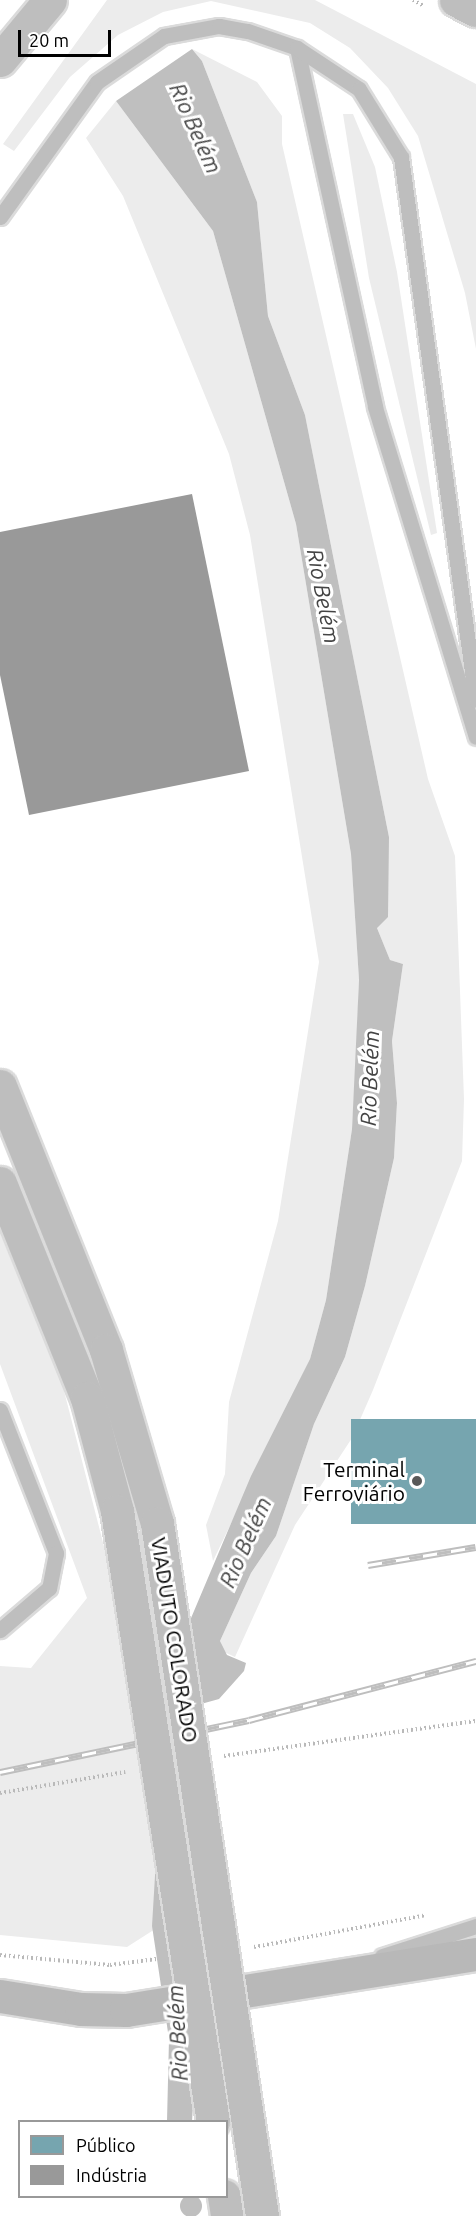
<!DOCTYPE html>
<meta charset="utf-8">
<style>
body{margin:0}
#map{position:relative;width:476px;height:2216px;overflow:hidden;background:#fff;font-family:Ubuntu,sans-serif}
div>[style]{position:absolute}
.green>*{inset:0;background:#ececec}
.water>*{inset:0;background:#bfbfbf}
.round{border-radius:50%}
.public>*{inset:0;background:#76a5af;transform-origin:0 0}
.industry>*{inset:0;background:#999}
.path>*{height:4px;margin-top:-2px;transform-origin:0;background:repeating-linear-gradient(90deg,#b9b9b9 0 1.5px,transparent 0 4.5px)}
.roads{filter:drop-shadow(2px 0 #dbdbdb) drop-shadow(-2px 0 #dbdbdb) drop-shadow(0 2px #dbdbdb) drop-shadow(0 -2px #dbdbdb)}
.lane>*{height:15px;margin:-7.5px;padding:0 7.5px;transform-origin:7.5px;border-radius:7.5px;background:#bebebe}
.secondary>*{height:33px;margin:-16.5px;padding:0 16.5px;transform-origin:16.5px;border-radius:16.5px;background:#b8b8b8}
.primary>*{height:33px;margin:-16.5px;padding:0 16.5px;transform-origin:16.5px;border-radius:16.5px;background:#bebebe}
.rail>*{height:7px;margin-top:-3.5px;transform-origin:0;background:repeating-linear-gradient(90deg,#fff 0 14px,#bebebe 0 28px);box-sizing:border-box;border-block:2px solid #bebebe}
.bridges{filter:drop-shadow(2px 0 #dbdbdb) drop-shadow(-2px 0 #dbdbdb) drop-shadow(0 2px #dbdbdb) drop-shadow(0 -2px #dbdbdb)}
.primary-bridge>*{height:33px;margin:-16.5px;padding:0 16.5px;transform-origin:16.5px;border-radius:16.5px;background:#bebebe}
.dots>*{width:16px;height:16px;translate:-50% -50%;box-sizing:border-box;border:3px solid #fff;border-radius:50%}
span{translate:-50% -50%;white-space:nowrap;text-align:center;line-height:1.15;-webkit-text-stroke:6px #fff;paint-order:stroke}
.poi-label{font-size:21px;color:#000}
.right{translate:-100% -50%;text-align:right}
.street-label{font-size:21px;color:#000}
.water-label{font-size:22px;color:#444;font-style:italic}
.legend{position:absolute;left:18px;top:2120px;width:210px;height:78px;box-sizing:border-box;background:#fff;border:2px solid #999;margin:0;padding:8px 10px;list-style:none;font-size:18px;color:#000}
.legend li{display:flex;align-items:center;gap:12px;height:30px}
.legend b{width:30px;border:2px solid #999}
.scale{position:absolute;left:18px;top:30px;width:93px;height:27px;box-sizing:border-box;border:3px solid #000;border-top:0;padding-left:8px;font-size:18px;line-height:21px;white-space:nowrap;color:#000;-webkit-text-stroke:4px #fff;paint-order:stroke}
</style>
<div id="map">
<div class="green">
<div style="clip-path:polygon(107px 0,315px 0,476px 84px,476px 349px,465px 293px,418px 136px,388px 88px,350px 48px,310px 23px,211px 1px,163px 12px,118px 35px,70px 77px,14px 151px,3px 144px)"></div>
<div style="clip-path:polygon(192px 49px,257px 82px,282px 116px,282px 144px,428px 779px,455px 856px,464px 1099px,462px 1161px,373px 1390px,352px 1438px,295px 1525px,235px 1657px,222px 1651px,220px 1641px,251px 1573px,276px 1536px,314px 1424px,345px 1357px,365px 1286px,394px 1158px,397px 1103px,392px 1041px,403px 964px,390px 960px,377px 928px,389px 837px,305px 415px,268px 316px,257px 202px,202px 61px)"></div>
<div style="clip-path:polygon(116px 101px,213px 231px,296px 524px,351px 854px,359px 980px,356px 1064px,352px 1129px,326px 1300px,310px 1359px,213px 1561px,206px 1525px,225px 1474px,229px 1402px,278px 1221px,319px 962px,250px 535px,229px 454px,123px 196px,86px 138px)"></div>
<div style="clip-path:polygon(343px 114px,353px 114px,375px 167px,397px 272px,437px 533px,431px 535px,369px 278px)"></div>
<div style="clip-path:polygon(0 1232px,63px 1387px,116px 1593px,163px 1924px,127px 1947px,0 1935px,0 1666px,31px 1668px,87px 1598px,0 1364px)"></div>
</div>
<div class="water">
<div style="clip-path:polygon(192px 49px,202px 61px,257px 202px,268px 316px,305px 415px,389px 837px,388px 917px,377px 928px,390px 960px,403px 964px,392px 1041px,397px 1103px,394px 1158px,365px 1286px,345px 1357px,314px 1424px,276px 1536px,251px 1573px,220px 1641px,227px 1655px,246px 1663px,244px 1671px,219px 1699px,201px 1704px,183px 1842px,197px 2036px,192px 2122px,167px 2121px,169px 2039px,152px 1926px,167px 1675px,251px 1476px,310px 1359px,326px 1300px,352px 1129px,359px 980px,351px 854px,296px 524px,213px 231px,116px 101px)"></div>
<div class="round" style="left:180px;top:2195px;width:22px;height:22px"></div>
</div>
<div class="public">
<div style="left:476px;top:1419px;width:105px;height:125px;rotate:90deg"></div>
</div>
<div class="industry">
<div style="clip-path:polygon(192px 494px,249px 771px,29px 815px,0 675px,0 532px)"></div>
</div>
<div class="path">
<div style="left:413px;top:0;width:13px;rotate:29deg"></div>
<div style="left:224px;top:1756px;width:254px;rotate:-7.9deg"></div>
<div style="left:0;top:1793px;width:127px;rotate:-9.5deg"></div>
<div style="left:254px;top:1947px;width:175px;rotate:-10.5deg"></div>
<div style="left:0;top:1955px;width:110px;rotate:5.2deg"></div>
<div style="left:110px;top:1965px;width:47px;rotate:-7.3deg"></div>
</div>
<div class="roads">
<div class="lane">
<div style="left:297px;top:48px;width:367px;rotate:77.7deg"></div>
<div style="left:375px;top:407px;width:345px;rotate:73deg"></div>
<div style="left:0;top:217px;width:166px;rotate:-54.3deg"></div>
<div style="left:97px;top:82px;width:81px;rotate:-34.5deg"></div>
<div style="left:164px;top:36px;width:56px;rotate:-10.3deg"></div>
<div style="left:219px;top:26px;width:29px;rotate:10deg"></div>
<div style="left:248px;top:31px;width:52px;rotate:19.1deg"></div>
<div style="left:297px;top:48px;width:74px;rotate:33.5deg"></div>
<div style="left:359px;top:89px;width:80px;rotate:58.3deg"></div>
<div style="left:401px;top:157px;width:548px;rotate:82.14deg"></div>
<div style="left:0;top:1410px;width:154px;rotate:68.6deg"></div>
<div style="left:56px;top:1553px;width:36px;rotate:101deg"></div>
<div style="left:49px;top:1588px;width:65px;rotate:139.4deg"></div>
<div style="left:382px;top:1956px;width:99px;rotate:-17.7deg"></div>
</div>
<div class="secondary">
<div style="left:0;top:1996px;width:82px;rotate:9.1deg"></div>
<div style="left:81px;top:2009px;width:45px;rotate:1.3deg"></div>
<div style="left:126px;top:2010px;width:354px;rotate:-9.1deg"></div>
</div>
<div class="primary">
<div style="left:456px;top:0;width:22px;rotate:27deg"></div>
<div style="left:0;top:60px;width:78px;rotate:-50.2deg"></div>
<div style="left:224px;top:2196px;width:20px;rotate:81deg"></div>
</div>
</div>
<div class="rail">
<div style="left:368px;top:1565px;width:109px;rotate:-9.5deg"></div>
<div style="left:0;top:1772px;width:254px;rotate:-11.8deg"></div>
<div style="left:249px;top:1720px;width:235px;rotate:-14.6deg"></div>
</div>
<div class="bridges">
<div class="primary-bridge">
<div style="left:0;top:1086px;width:284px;rotate:68.1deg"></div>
<div style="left:106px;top:1350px;width:180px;rotate:73.6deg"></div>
<div style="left:157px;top:1523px;width:701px;rotate:81.38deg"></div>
<div style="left:0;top:1183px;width:232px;rotate:68deg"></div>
<div style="left:87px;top:1398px;width:117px;rotate:75.1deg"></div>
<div style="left:117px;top:1511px;width:618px;rotate:81.07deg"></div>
</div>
</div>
<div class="dots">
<div style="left:417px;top:1481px;background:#595959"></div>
</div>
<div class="poi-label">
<span class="right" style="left:405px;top:1481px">Terminal<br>Ferroviário</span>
</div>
<div class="street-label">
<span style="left:175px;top:1640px;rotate:81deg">VIADUTO COLORADO</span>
</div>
<div class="water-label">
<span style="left:196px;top:128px;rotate:66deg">Rio Belém</span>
<span style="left:324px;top:596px;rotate:79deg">Rio Belém</span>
<span style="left:369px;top:1078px;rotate:-88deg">Rio Belém</span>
<span style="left:245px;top:1542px;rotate:-66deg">Rio Belém</span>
<span style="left:177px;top:2033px;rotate:-93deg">Rio Belém</span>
</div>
<ul class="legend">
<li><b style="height:16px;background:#76a5af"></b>Público</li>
<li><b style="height:16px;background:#999"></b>Indústria</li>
</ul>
<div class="scale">20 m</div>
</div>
